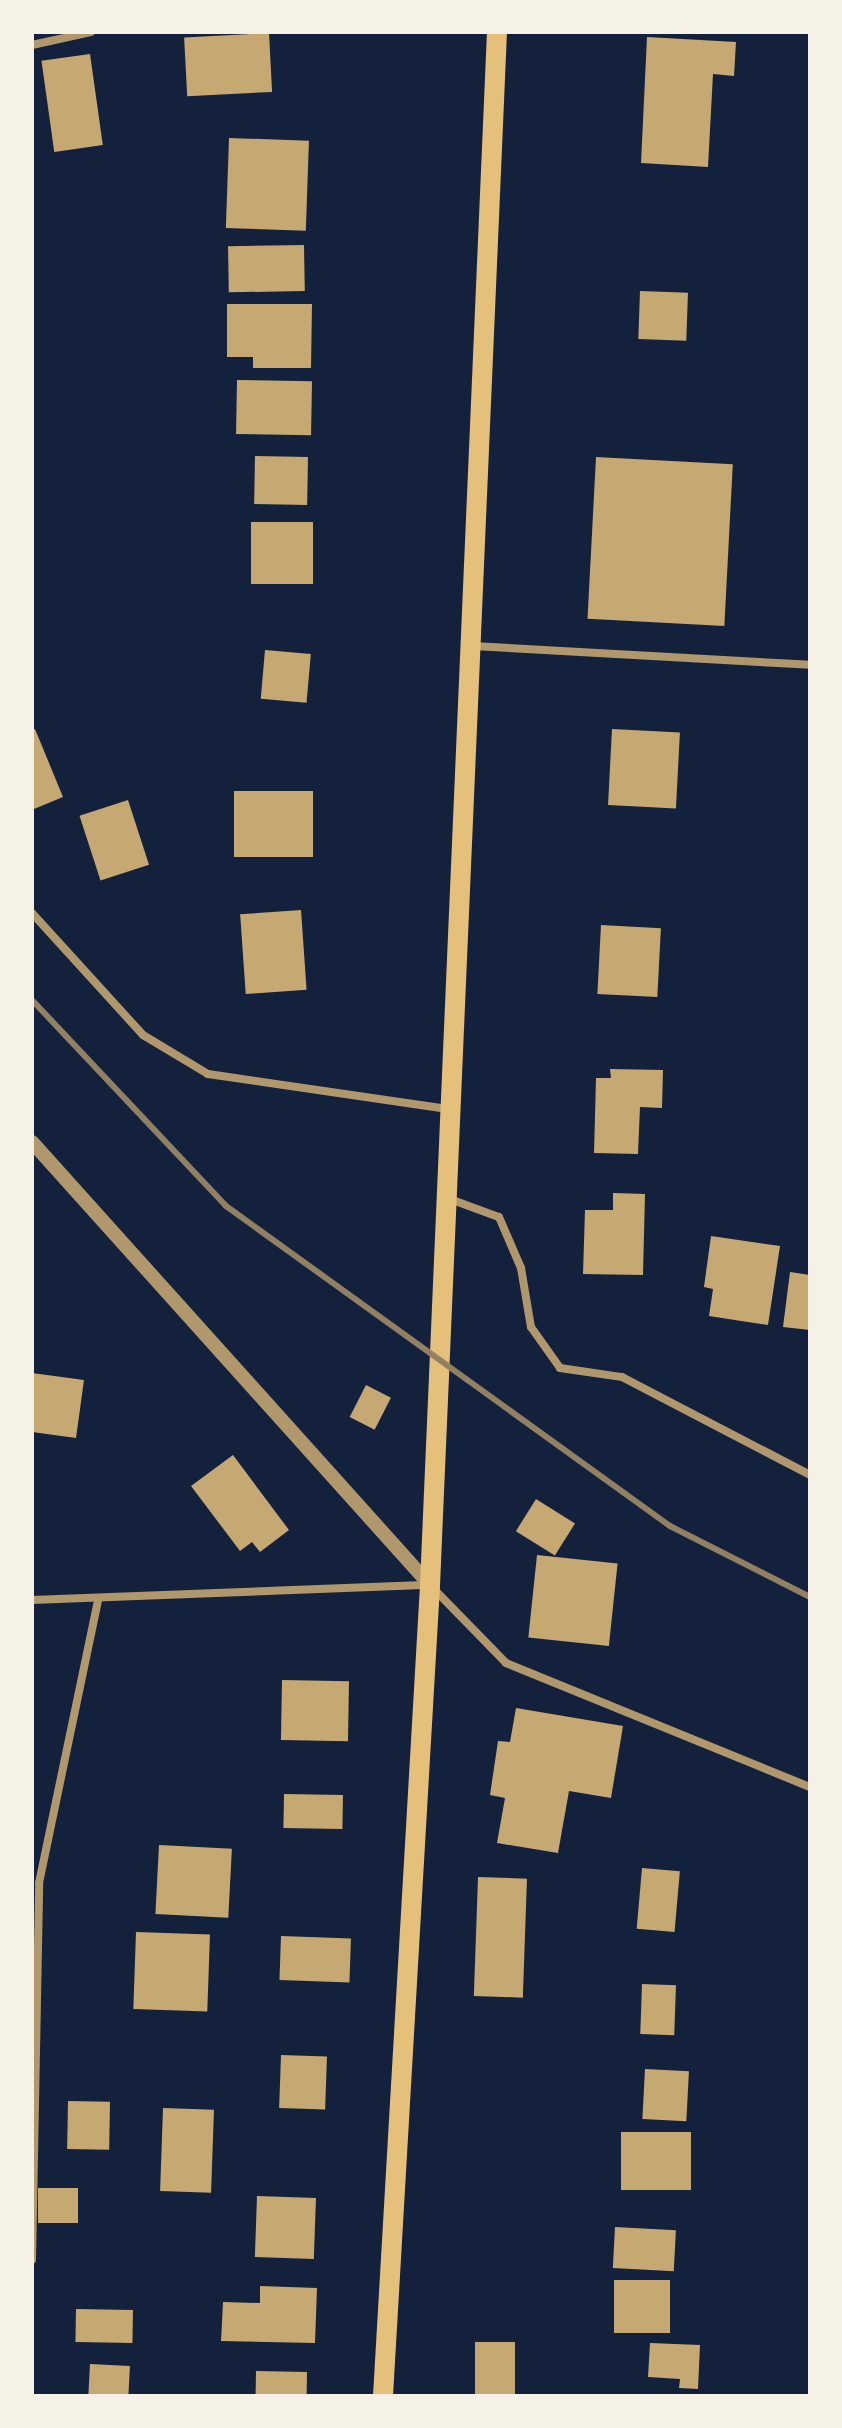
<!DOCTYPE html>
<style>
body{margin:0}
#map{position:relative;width:842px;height:2428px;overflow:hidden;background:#14213d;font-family:Rubik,sans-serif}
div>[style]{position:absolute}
.building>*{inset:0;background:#c6a872;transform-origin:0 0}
.minor>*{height:8px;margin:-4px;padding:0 4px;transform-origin:4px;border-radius:4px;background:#b1986c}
.tertiary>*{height:14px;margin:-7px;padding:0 7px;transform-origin:7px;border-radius:7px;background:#b1986c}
.primary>*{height:20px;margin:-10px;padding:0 10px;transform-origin:10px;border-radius:10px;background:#e5c07b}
.rail>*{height:6px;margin:-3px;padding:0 3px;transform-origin:3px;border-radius:3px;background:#918062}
span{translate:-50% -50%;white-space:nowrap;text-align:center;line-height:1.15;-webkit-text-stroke:7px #f6f1e7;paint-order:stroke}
.frame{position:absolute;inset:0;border:34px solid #f6f1e7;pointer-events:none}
</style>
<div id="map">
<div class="building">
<div style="left:269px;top:33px;width:59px;height:85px;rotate:87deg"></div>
<div style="clip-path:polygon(647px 37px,736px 42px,734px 76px,713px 74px,708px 167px,641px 163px)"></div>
<div style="left:90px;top:54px;width:92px;height:49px;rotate:82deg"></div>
<div style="left:229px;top:138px;width:80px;height:90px;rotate:2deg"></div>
<div style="left:304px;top:245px;width:46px;height:76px;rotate:89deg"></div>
<div style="left:640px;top:291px;width:48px;height:48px;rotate:2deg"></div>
<div style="clip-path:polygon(227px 304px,312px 304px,311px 368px,253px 368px,253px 357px,227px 357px)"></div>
<div style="left:237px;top:380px;width:75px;height:54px;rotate:1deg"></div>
<div style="left:255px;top:456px;width:53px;height:48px;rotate:1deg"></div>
<div style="left:596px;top:457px;width:137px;height:162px;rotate:3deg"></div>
<div style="left:251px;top:522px;width:62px;height:62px"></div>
<div style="left:265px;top:650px;width:46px;height:49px;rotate:5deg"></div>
<div style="clip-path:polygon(35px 729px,63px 797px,34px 809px,32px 731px)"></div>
<div style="left:612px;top:729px;width:68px;height:76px;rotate:3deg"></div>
<div style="left:234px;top:791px;width:79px;height:66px"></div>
<div style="left:128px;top:800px;width:68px;height:51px;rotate:72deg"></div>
<div style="left:301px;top:910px;width:80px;height:61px;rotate:86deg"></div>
<div style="left:601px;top:925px;width:60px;height:69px;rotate:3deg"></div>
<div style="clip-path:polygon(610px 1069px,663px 1070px,662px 1108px,640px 1107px,638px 1154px,594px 1153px,596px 1078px,611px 1078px)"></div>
<div style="clip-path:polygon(613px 1193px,645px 1194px,643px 1275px,583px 1274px,585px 1210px,613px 1210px)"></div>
<div style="clip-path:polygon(711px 1236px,780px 1246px,768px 1325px,709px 1316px,713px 1289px,704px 1287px)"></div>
<div style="clip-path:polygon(790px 1272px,810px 1275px,810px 1330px,783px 1327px)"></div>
<div style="clip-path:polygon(32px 1373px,84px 1380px,76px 1438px,32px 1432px)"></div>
<div style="left:366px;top:1385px;width:28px;height:36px;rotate:27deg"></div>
<div style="clip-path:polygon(233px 1455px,289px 1530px,260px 1552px,252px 1542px,240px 1551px,191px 1486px)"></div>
<div style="left:536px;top:1499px;width:46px;height:38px;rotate:32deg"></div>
<div style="left:537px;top:1555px;width:81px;height:83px;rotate:6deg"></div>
<div style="left:282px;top:1680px;width:67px;height:60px;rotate:1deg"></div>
<div style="clip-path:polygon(516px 1708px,623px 1726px,611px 1798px,569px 1791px,558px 1853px,497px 1843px,505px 1798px,490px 1795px,498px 1741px,510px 1742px)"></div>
<div style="left:284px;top:1794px;width:59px;height:34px;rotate:1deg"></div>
<div style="left:159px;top:1845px;width:73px;height:69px;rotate:3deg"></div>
<div style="left:642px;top:1868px;width:38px;height:61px;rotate:5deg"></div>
<div style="left:478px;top:1877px;width:49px;height:119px;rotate:2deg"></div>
<div style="left:136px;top:1932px;width:74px;height:77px;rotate:2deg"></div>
<div style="left:281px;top:1936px;width:70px;height:44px;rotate:2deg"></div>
<div style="left:642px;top:1984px;width:34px;height:50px;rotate:2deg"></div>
<div style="left:281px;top:2055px;width:46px;height:53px;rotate:2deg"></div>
<div style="left:645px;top:2069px;width:44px;height:50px;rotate:3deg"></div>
<div style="left:68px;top:2101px;width:42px;height:48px;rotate:1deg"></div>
<div style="left:163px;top:2108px;width:51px;height:83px;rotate:2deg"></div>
<div style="left:621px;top:2132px;width:70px;height:58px"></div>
<div style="left:38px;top:2188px;width:40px;height:35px"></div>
<div style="left:257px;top:2196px;width:59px;height:61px;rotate:2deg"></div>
<div style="left:615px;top:2227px;width:61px;height:41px;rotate:3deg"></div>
<div style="left:614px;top:2280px;width:56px;height:53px"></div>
<div style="clip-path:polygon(260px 2286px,317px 2288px,315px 2343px,221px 2341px,223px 2302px,260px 2303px)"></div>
<div style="left:76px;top:2309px;width:57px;height:33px;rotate:1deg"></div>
<div style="left:475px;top:2342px;width:40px;height:54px"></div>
<div style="clip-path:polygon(650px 2343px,700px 2345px,698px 2389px,679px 2388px,680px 2379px,648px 2377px)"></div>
<div style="left:90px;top:2364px;width:40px;height:32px;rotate:3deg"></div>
<div style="left:256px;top:2371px;width:51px;height:25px;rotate:1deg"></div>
</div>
<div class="minor">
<div style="left:32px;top:45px;width:60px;rotate:-12.4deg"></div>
<div style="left:473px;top:646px;width:338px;rotate:3.2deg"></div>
<div style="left:32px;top:913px;width:165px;rotate:47.7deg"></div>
<div style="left:143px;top:1035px;width:76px;rotate:31deg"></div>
<div style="left:208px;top:1074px;width:244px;rotate:8.3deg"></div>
<div style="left:447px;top:1198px;width:55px;rotate:20.1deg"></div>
<div style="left:499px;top:1217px;width:56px;rotate:66.7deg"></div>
<div style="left:521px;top:1268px;width:60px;rotate:80.4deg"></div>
<div style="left:531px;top:1327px;width:50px;rotate:54.7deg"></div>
<div style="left:560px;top:1368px;width:63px;rotate:8.3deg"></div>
<div style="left:622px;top:1377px;width:212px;rotate:27.5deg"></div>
<div style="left:32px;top:1600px;width:398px;rotate:-2.2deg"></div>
<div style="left:430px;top:1585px;width:109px;rotate:45.7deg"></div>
<div style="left:506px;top:1663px;width:328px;rotate:22.2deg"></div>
<div style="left:32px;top:2260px;width:377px;rotate:-88.9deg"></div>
<div style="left:39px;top:1883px;width:289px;rotate:-78.2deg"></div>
</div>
<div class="tertiary">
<div style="left:32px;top:1142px;width:596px;rotate:48.06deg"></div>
</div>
<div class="primary">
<div style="left:383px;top:2396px;width:812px;rotate:-86.68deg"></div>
<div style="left:430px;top:1585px;width:1554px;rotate:-87.53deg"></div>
</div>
<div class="rail">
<div style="left:32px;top:1000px;width:283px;rotate:46.7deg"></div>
<div style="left:226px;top:1206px;width:547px;rotate:35.78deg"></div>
<div style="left:670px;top:1526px;width:157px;rotate:26.9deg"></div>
</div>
<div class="frame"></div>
</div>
